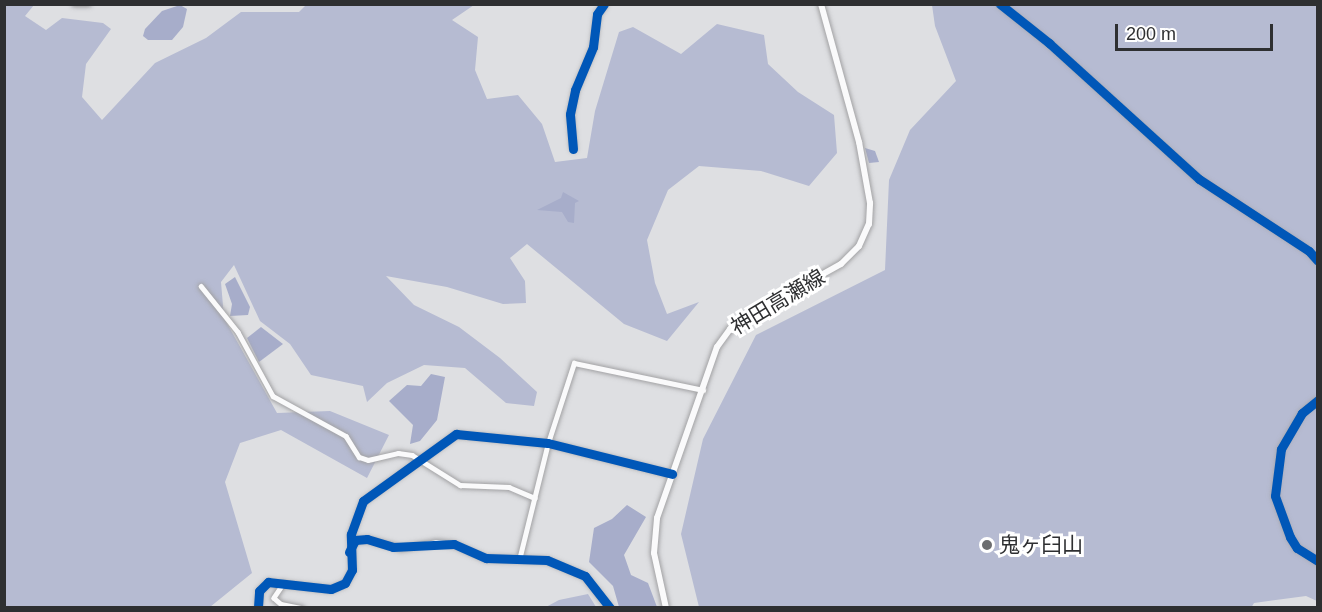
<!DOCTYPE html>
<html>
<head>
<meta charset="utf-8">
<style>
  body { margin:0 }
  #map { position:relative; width:1322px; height:612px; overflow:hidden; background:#dedfe2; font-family:Helvetica,"Noto Sans JP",sans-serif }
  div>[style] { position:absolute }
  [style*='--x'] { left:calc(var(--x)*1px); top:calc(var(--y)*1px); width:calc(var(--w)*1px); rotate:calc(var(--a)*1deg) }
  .forest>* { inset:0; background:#b6bbd2 }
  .water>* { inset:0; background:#a7adca }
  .roads { filter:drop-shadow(0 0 2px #a2a2a4) drop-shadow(0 0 2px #a2a2a4) }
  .street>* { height:4.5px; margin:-2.25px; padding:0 2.25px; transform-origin:2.25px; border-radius:2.25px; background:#fafafb }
  .secondary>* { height:6px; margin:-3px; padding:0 3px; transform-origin:3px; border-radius:3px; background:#fafafb }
  .cycleway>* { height:9px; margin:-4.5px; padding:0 4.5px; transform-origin:4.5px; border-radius:4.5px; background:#0057b8 }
  .dots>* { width:16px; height:16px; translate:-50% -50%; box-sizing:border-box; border:3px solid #fff; border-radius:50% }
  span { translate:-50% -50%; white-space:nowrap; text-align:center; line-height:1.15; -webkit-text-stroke:6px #fff; paint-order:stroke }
  .street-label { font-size:21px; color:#2e2f31 }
  .poi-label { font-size:21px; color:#2e2f31 }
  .left { translate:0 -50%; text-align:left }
  .frame { position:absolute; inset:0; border:6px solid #2e2f31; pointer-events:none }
  .scale { position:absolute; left:1115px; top:24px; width:158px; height:27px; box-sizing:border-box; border:3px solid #2e2f31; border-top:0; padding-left:8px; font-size:18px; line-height:21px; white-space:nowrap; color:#2e2f31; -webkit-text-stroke:4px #fff; paint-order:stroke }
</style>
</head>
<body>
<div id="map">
  <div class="forest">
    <i style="clip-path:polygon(307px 4px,474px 5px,452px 20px,478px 37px,475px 70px,487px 99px,518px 95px,542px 124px,555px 162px,587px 158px,595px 111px,619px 32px,633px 27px,681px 54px,717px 24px,764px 35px,768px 64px,798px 92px,834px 115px,837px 153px,809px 186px,761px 171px,699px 166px,668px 190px,647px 240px,655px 283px,667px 314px,699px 302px,667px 341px,624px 324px,527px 244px,510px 258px,525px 281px,526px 303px,503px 304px,447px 287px,386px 276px,414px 305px,459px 327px,500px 358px,537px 392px,534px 406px,506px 403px,465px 368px,424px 365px,387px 383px,367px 402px,363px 386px,311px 375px,290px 344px,260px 321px,234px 265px,221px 282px,224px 318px,277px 413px,330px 411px,389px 435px,367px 478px,281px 430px,240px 443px,225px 482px,252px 573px,210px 607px,5px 607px,4px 5px,34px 5px,25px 16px,46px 30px,62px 18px,103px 23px,111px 29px,86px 64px,82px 97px,102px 120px,155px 63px,206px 38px,241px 12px,299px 12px)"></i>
    <i style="clip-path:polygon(932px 5px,1317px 5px,1317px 601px,1306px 596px,1254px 603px,1251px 608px,699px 607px,681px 534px,703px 439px,756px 335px,885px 270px,889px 180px,910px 130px,956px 81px,935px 26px)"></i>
    <i style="clip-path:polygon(588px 594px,596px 607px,546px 607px,559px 600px)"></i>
  </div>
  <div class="water">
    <i style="clip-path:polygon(180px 5px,187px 9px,183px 27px,172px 40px,148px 40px,143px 36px,145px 29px,162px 11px)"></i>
    <i style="clip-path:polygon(865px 148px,875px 151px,879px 162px,869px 163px)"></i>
    <i style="clip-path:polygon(563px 192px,579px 201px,575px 203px,574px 223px,568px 222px,562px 212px,537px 210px,561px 198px)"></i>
    <i style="clip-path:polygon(235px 277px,250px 307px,248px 315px,230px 316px,232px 304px,225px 284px)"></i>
    <i style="clip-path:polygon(261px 327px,283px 344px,259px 362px,247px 338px)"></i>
    <i style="clip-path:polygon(431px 374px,445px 377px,437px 420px,420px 441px,410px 444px,413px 425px,389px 401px,407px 385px,421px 386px)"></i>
    <i style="clip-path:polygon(627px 505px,646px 517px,624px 555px,631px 575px,648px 583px,657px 607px,619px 607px,613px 586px,589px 562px,594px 528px,612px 519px)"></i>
  </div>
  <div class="roads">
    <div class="street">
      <i style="--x:74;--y:4;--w:15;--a:0"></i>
      <i style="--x:1000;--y:4;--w:63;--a:38.5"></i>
      <i style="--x:1049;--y:43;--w:202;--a:42.2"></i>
      <i style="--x:1199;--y:179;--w:131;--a:33.2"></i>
      <i style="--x:1309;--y:251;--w:13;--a:48"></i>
      <i style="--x:573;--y:149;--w:35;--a:-95"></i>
      <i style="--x:570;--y:114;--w:25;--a:-78"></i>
      <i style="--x:575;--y:90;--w:47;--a:-67.3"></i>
      <i style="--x:593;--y:47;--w:33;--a:-83"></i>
      <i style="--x:597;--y:14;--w:12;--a:-55"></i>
      <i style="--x:201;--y:286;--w:59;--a:51.2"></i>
      <i style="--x:238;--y:332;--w:73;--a:61.3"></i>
      <i style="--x:273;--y:396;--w:83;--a:28.7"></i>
      <i style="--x:346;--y:436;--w:25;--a:58"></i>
      <i style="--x:359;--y:457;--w:9;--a:18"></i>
      <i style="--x:368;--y:460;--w:31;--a:-13"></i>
      <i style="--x:398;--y:453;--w:14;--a:8"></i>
      <i style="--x:412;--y:455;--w:57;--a:32"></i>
      <i style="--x:460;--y:485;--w:49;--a:2.3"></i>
      <i style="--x:509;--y:487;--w:28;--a:23"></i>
      <i style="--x:1318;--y:400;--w:21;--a:141"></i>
      <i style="--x:1302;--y:413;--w:42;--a:120.3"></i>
      <i style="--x:1281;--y:449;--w:47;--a:97.3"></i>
      <i style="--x:1275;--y:496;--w:44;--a:69.9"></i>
      <i style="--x:1290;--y:537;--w:13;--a:58"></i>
      <i style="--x:1297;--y:548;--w:25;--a:32"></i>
      <i style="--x:351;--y:547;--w:8;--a:-60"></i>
      <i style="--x:355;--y:540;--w:12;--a:-5"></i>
      <i style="--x:367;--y:539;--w:34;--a:15"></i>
      <i style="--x:400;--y:548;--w:36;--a:-9"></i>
      <i style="--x:436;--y:542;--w:18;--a:6"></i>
      <i style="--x:454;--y:544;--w:35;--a:24"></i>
      <i style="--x:486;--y:558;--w:61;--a:1.9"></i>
      <i style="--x:547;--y:560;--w:41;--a:22.8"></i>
      <i style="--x:585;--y:576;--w:41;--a:52"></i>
      <i style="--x:520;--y:556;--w:116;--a:-76.1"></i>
      <i style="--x:548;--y:443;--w:84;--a:-72"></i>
      <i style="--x:574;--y:363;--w:132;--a:11.8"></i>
      <i style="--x:284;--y:583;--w:18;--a:124"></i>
      <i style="--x:274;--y:598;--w:9;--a:41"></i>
      <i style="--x:281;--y:604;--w:21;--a:11"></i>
      <i style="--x:258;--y:607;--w:16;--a:-86"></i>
      <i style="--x:259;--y:591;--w:13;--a:-45"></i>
      <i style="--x:268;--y:582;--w:63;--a:6.3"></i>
      <i style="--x:331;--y:589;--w:15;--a:-23"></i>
      <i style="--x:345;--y:583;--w:15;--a:-62"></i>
      <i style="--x:352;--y:570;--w:36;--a:-92"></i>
      <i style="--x:351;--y:534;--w:35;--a:-70"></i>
      <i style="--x:363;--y:501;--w:115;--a:-35.8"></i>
      <i style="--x:456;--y:434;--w:92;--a:5.6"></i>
      <i style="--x:548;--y:443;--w:128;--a:14"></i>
    </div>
    <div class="secondary">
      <i style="--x:666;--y:608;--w:56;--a:-102.3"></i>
      <i style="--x:654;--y:553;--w:35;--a:-85"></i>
      <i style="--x:657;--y:518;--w:181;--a:-70.7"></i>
      <i style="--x:717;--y:347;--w:22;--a:-54"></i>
      <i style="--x:730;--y:329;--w:20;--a:-37"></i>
      <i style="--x:746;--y:317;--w:109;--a:-29.2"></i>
      <i style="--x:841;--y:264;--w:25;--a:-45"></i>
      <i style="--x:859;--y:246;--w:24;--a:-66"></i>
      <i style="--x:869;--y:224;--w:21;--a:-87"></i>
      <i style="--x:870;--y:203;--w:62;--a:-100.2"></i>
      <i style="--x:859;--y:142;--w:143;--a:-105.4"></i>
    </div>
  </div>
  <div class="cycleway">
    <i style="--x:1000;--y:4;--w:63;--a:38.5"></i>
    <i style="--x:1049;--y:43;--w:202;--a:42.2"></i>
    <i style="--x:1199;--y:179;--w:131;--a:33.2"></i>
    <i style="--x:1309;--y:251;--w:13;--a:48"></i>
    <i style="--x:573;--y:149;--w:35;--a:-95"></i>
    <i style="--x:570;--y:114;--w:25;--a:-78"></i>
    <i style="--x:575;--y:90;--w:47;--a:-67.3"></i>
    <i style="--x:593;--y:47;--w:33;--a:-83"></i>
    <i style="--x:597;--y:14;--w:12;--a:-55"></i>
    <i style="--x:1318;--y:400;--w:21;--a:141"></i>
    <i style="--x:1302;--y:413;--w:42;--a:120.3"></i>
    <i style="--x:1281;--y:449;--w:47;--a:97.3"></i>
    <i style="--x:1275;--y:496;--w:44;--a:69.9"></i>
    <i style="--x:1290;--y:537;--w:13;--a:58"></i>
    <i style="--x:1297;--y:548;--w:25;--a:32"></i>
    <i style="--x:349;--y:552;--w:13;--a:-63"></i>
    <i style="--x:355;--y:540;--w:12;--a:-5"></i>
    <i style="--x:367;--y:539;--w:27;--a:17"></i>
    <i style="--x:393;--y:547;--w:61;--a:-2.8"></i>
    <i style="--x:454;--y:544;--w:35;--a:24"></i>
    <i style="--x:486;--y:558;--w:61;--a:1.9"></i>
    <i style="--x:547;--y:560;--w:41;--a:22.8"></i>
    <i style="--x:585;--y:576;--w:41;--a:52"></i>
    <i style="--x:258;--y:607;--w:16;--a:-86"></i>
    <i style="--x:259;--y:591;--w:13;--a:-45"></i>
    <i style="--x:268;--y:582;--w:63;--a:6.3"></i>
    <i style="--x:331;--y:589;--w:15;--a:-23"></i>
    <i style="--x:345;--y:583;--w:15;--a:-62"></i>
    <i style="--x:352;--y:570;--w:36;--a:-92"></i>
    <i style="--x:351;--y:534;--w:35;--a:-70"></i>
    <i style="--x:363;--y:501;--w:115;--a:-35.8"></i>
    <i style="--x:456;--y:434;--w:92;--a:5.6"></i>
    <i style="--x:548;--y:443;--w:128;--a:14"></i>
  </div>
  <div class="dots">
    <i style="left:987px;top:545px;background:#6c6d6f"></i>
  </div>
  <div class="street-label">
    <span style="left:778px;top:302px;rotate:-31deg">神田高瀬線</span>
  </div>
  <div class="poi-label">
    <span class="left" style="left:999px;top:545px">鬼ヶ臼山</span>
  </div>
  <div class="frame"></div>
  <div class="scale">200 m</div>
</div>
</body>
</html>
